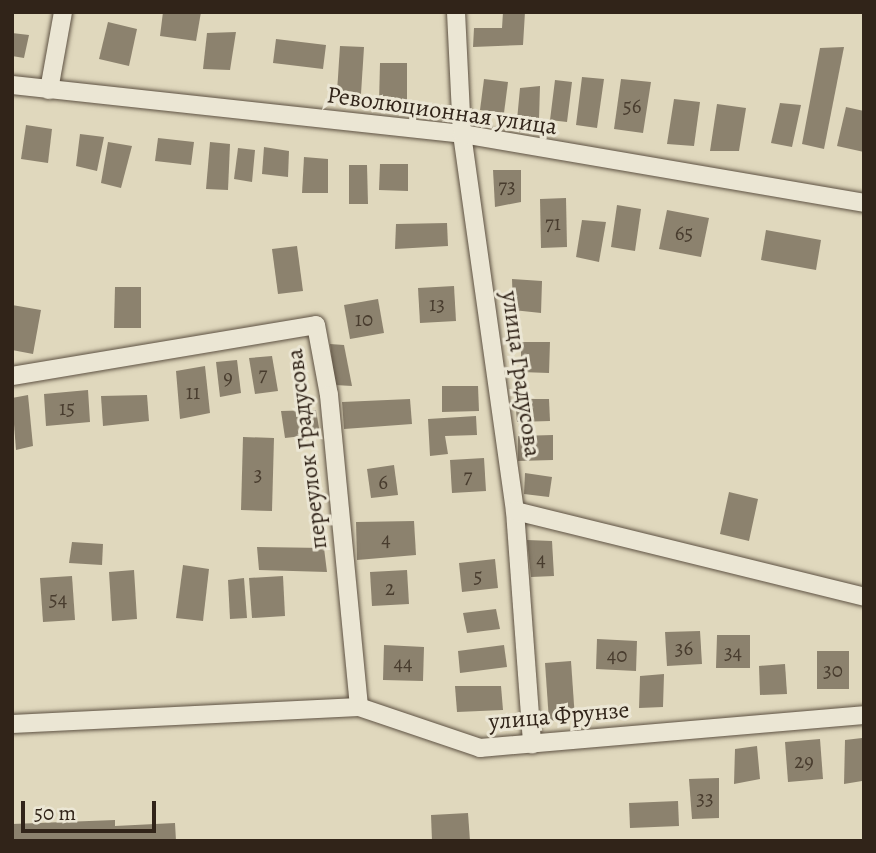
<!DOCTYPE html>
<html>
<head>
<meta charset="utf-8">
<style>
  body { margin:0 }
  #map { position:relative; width:876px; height:853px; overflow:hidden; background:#e0d8bd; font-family:Alegreya,serif }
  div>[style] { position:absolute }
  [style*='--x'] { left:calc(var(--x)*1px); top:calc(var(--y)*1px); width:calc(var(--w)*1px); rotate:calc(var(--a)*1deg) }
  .building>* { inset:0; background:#8c826e }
  .roads { filter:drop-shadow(0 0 2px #5d5142) drop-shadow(0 0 2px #5d5142) }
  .minor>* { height:18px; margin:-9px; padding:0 9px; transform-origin:9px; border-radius:9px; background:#ebe6d4 }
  span { translate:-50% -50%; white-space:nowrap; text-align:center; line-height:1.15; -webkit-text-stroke:6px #ebe6d4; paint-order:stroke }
  .number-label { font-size:21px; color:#483c2e }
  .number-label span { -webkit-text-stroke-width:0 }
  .street-label { font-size:24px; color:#312419 }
  .frame { position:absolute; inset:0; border:14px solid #312419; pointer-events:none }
  .scale { position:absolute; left:21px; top:801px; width:135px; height:32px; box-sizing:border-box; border:4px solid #312419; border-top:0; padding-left:9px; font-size:21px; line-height:24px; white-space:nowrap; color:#312419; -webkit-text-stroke:5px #ebe6d4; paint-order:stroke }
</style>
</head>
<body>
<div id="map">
  <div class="building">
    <i style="clip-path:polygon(163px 12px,201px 12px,196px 41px,160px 36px)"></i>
    <i style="clip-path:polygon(503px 12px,525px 12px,523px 45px,473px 47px,474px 28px,502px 28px)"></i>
    <i style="clip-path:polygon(108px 22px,137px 29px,129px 66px,99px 59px)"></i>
    <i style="clip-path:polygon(236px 32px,230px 70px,203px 69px,207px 33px)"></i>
    <i style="clip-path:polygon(12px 33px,29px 35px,24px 58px,12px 56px)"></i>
    <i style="clip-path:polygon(276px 39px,326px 45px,323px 69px,273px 63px)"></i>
    <i style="clip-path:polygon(340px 46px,364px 47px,361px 94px,337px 92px)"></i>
    <i style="clip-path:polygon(844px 47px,824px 149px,802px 144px,820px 48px)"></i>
    <i style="clip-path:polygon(380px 63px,407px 63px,407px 103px,379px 103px)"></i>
    <i style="clip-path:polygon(582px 77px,604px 79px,597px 128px,576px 125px)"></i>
    <i style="clip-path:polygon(484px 79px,508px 82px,504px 113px,480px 110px)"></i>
    <i style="clip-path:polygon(621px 79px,651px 82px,643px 133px,614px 129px)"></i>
    <i style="clip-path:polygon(555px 80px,572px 82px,567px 122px,550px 120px)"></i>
    <i style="clip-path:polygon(540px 86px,539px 120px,517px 120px,520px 88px)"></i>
    <i style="clip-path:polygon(674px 99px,700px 102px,694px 146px,667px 144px)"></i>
    <i style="clip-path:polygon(780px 103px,801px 105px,792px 147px,771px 143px)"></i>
    <i style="clip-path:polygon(717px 104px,746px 108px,739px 151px,710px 151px)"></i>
    <i style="clip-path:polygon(846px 107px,864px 111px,864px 152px,837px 146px)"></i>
    <i style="clip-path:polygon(26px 125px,52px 129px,48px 163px,21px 159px)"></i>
    <i style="clip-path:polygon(80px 134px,104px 137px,97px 171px,76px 166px)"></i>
    <i style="clip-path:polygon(158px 138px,194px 142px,191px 165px,155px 161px)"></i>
    <i style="clip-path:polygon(108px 142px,132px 146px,121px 188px,101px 183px)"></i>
    <i style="clip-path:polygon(210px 142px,230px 144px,228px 190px,206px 189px)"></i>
    <i style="clip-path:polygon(264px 147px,289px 151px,288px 177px,262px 174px)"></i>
    <i style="clip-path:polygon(238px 148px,255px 150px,252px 182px,234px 179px)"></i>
    <i style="clip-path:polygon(304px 157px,328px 159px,328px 193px,302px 193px)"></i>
    <i style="clip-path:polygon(380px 164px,408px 164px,408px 191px,379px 190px)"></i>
    <i style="clip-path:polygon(349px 165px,367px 165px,368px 204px,349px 204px)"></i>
    <i style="clip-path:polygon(493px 170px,521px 170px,521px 202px,495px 207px)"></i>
    <i style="clip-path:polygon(566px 198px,567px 247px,541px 248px,540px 199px)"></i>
    <i style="clip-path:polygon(617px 205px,641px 209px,635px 251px,611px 247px)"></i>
    <i style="clip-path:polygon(667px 210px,709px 218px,701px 257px,659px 249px)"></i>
    <i style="clip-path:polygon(582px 220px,606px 222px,599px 262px,576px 257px)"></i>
    <i style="clip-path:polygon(447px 223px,448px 246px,395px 249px,396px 224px)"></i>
    <i style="clip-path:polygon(766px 230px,821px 240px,816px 270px,761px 260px)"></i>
    <i style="clip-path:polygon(297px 246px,303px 291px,278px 294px,272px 249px)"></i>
    <i style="clip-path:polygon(512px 279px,542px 281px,541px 313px,513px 310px)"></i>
    <i style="clip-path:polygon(454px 286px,456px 321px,420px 323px,418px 288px)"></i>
    <i style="clip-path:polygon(115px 287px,141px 287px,141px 328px,114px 328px)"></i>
    <i style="clip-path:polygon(378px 299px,384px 333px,350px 339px,344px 305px)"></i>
    <i style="clip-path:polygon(12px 305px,41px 310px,33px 354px,12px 350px)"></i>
    <i style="clip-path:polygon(521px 342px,550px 342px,549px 373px,521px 372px)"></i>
    <i style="clip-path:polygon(330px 344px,344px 345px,352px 386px,335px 385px)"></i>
    <i style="clip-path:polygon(272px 356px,278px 391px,255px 394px,249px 358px)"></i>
    <i style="clip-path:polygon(237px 360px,241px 393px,220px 397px,216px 362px)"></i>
    <i style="clip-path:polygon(205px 366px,210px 413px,180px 419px,176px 371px)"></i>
    <i style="clip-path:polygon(442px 386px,478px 386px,479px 411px,442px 412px)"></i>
    <i style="clip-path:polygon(88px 390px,90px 422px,46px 426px,44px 394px)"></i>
    <i style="clip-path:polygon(28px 395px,33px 446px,16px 450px,12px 398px)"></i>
    <i style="clip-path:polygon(147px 395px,149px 421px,103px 426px,101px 396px)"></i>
    <i style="clip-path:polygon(410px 399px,412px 424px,344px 429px,342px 402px)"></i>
    <i style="clip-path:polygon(515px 399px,549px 399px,550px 421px,517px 422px)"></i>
    <i style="clip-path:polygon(316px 410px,320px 434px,285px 438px,281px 411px)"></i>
    <i style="clip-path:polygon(476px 416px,477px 435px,445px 436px,448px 454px,430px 456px,428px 419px)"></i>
    <i style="clip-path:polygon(553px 435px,553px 460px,518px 461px,518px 436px)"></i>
    <i style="clip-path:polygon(243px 437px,274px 438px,272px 511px,241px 510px)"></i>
    <i style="clip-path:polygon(484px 458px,486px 491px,452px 493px,450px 460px)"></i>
    <i style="clip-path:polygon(394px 465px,398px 495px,371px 498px,367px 469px)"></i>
    <i style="clip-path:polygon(525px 473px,552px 477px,549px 497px,524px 494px)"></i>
    <i style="clip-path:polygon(729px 492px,758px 499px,749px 541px,720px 534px)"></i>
    <i style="clip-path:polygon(414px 521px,416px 555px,357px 560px,356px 522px)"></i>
    <i style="clip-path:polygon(527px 540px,552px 541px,554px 576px,531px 577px)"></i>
    <i style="clip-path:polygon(72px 542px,103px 544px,102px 565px,69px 563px)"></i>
    <i style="clip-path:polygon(257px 547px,324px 548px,327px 572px,259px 570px)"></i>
    <i style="clip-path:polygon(495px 559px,498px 588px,462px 592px,459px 563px)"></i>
    <i style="clip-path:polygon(183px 565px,209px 569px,203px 621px,176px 618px)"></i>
    <i style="clip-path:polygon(134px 570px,137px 619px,112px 621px,109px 572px)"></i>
    <i style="clip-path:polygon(407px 570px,409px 604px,372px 606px,370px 572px)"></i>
    <i style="clip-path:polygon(72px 576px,75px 620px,43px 622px,40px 578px)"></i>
    <i style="clip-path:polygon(283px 576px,285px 616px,252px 618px,249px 578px)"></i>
    <i style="clip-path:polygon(244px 578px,247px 618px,230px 619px,228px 580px)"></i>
    <i style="clip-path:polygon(496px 609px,500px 629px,467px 633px,463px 613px)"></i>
    <i style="clip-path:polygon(700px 631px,702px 664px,667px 666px,665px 632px)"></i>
    <i style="clip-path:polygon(717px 635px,750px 635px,750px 668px,716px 668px)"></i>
    <i style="clip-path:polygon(597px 639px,637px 641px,636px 671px,596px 669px)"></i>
    <i style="clip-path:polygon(384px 645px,424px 647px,423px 681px,383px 680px)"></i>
    <i style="clip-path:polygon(504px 645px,507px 667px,460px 673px,458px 651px)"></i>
    <i style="clip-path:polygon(817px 651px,849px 651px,849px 689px,817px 689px)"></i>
    <i style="clip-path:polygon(571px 661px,575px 719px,549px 721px,545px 663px)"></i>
    <i style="clip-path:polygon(785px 664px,787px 694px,760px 695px,759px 666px)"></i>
    <i style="clip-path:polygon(664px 674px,663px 707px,639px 708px,640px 676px)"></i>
    <i style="clip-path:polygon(455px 686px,501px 686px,503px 710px,457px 712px)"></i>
    <i style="clip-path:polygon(862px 738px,862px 781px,844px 784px,845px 740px)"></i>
    <i style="clip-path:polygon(820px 739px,823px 779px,788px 782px,785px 742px)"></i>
    <i style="clip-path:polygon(757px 746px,760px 779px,734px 784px,735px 749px)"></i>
    <i style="clip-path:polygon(719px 778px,719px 818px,692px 819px,689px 779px)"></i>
    <i style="clip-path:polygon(678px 801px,679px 826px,630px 828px,629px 803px)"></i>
    <i style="clip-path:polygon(468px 813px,470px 841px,432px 841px,431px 815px)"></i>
    <i style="clip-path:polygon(115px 820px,115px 826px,175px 823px,176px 841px,12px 841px,12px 824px)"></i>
  </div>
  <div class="roads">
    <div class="minor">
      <i style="--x:456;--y:12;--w:122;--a:87.2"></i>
      <i style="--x:462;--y:134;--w:381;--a:82"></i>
      <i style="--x:515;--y:511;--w:234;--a:85.8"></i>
      <i style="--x:12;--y:85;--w:453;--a:6.2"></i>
      <i style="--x:462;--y:134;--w:408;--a:9.7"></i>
      <i style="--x:49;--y:90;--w:79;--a:-79.8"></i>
      <i style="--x:12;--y:376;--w:308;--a:-9.5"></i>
      <i style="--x:316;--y:325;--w:71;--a:79.5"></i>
      <i style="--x:329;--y:395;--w:313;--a:84.5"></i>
      <i style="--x:515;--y:511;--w:359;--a:13.8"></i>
      <i style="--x:12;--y:724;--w:347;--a:-2.8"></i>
      <i style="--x:359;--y:707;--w:128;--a:18.7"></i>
      <i style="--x:480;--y:748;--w:385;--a:-4.9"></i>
    </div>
  </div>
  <div class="number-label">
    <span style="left:632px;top:106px">56</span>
    <span style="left:507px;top:186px">73</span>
    <span style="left:553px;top:223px">71</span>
    <span style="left:684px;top:233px">65</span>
    <span style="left:437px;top:304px">13</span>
    <span style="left:364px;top:319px">10</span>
    <span style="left:263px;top:374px">7</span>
    <span style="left:228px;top:377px">9</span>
    <span style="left:193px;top:392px">11</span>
    <span style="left:67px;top:408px">15</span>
    <span style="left:258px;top:474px">3</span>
    <span style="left:468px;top:476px">7</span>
    <span style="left:383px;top:482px">6</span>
    <span style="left:386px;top:539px">4</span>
    <span style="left:541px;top:559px">4</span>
    <span style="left:478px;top:576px">5</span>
    <span style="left:390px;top:588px">2</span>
    <span style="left:58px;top:599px">54</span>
    <span style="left:684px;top:648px">36</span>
    <span style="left:733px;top:652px">34</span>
    <span style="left:617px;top:655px">40</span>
    <span style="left:403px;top:663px">44</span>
    <span style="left:833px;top:670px">30</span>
    <span style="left:804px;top:761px">29</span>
    <span style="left:705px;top:798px">33</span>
  </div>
  <div class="street-label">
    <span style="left:442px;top:111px;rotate:8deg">Революционная улица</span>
    <span style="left:521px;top:374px;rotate:82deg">улица Градусова</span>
    <span style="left:307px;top:449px;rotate:-97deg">переулок Градусова</span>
    <span style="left:559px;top:716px;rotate:-5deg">улица Фрунзе</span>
  </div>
  <div class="frame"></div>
  <div class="scale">50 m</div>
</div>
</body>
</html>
